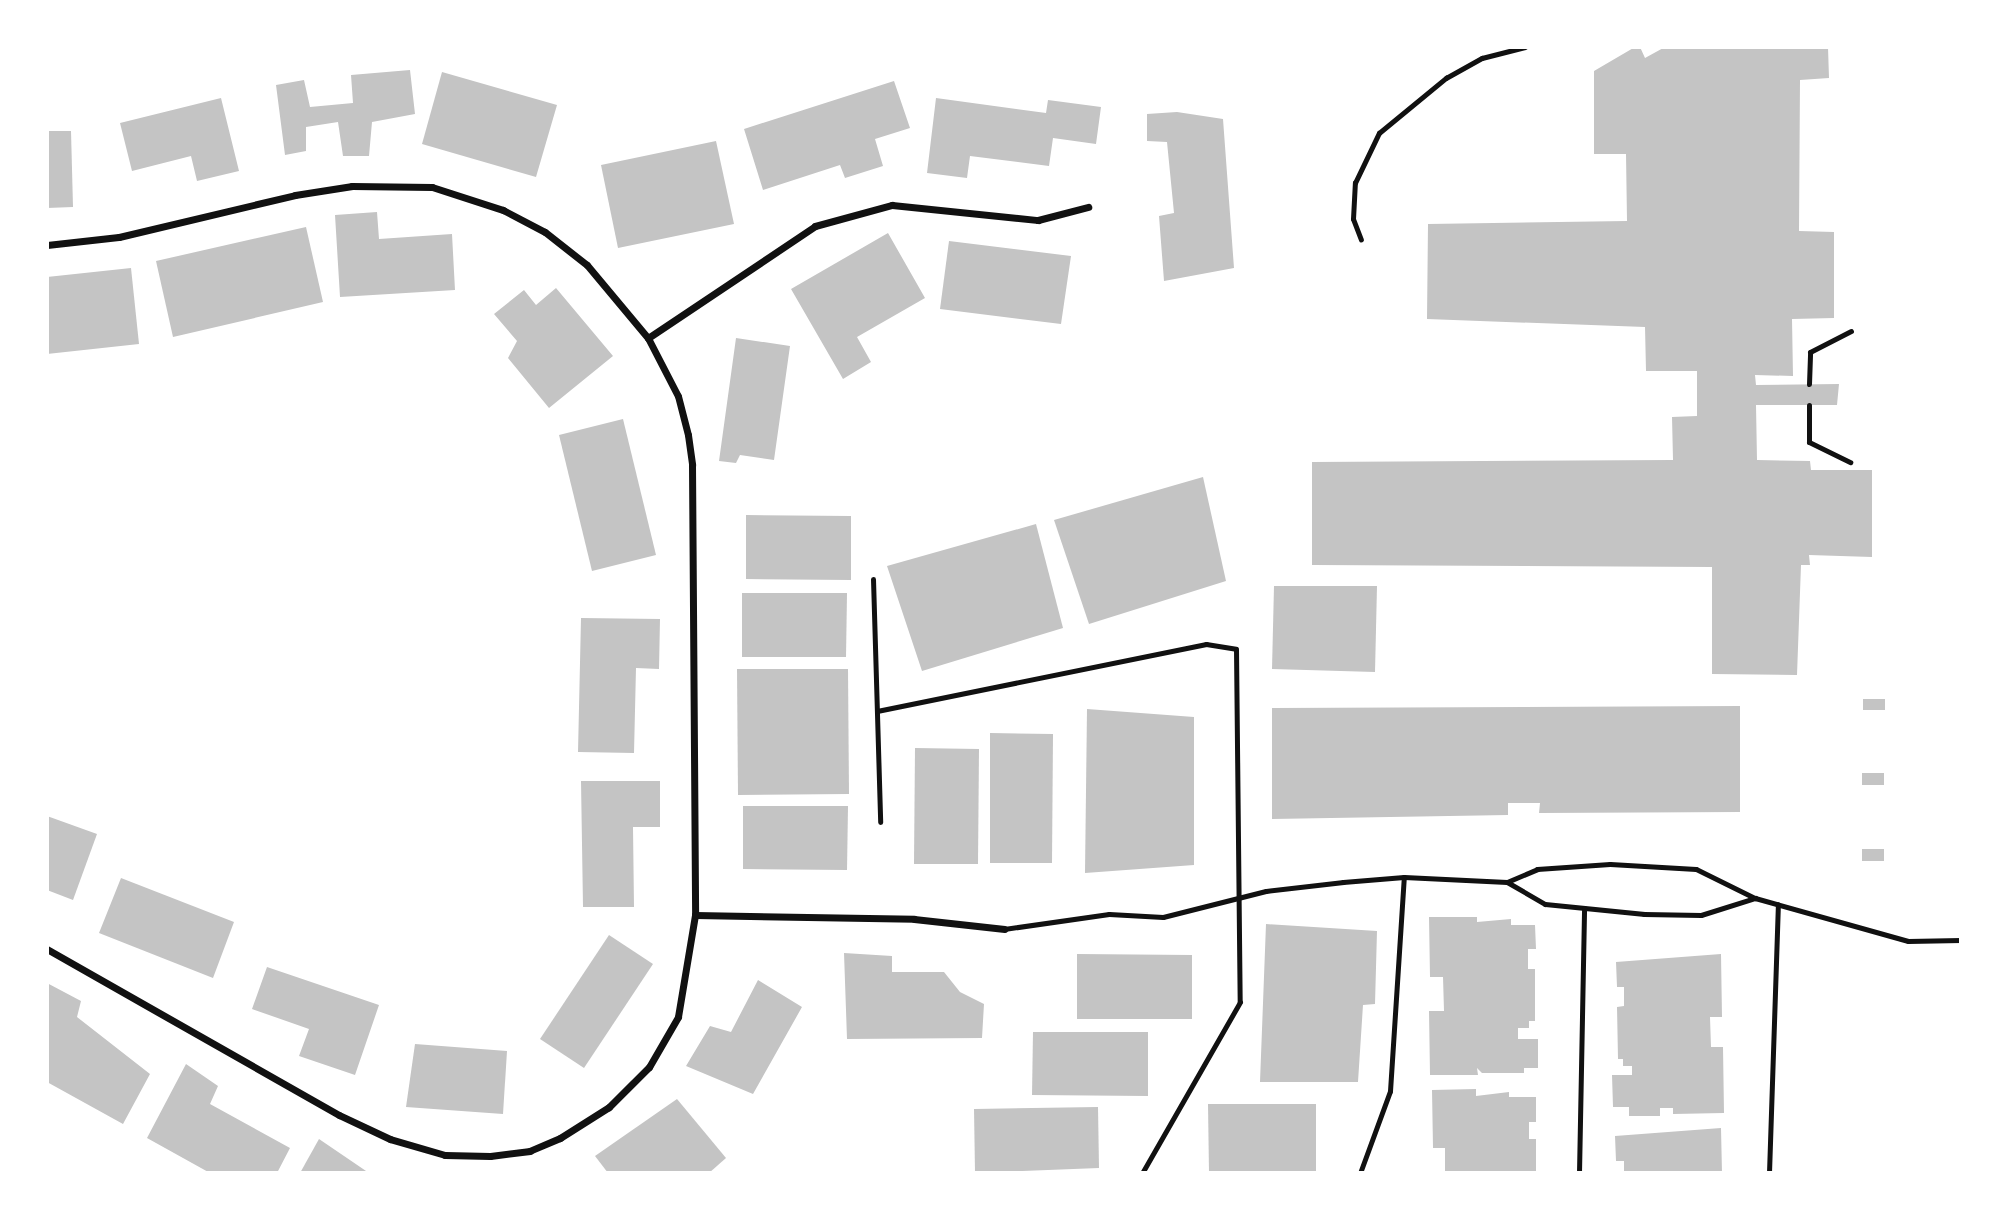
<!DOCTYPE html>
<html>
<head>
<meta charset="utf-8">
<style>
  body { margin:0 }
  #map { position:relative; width:2008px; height:1220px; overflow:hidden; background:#fff; font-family:Helvetica,sans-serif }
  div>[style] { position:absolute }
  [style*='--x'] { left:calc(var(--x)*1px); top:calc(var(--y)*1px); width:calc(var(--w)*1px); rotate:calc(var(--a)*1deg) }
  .building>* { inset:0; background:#c4c4c4 }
  .path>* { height:4.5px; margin:-2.25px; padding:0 2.25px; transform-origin:2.25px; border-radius:2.25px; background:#111 }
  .service>* { height:5px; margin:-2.5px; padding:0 2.5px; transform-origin:2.5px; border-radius:2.5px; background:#111 }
  .minor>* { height:7px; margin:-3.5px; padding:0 3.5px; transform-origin:3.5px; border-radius:3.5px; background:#111 }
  span { translate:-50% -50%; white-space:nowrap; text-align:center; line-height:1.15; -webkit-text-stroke:7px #fff; paint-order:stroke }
  .frame { position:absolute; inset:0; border:49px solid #fff; pointer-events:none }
</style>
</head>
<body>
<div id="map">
  <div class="building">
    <i style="clip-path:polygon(1635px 47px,1640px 47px,1645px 58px,1665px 47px,1828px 47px,1829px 78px,1800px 80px,1799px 231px,1834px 232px,1834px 318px,1792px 319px,1793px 376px,1755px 375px,1756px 385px,1839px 384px,1837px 405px,1756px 405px,1757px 460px,1810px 461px,1811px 470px,1872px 470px,1872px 557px,1809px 555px,1810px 565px,1801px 565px,1797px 675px,1712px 674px,1712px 567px,1312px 565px,1312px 462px,1673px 460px,1672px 417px,1697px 416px,1697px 371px,1646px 371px,1645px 327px,1427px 319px,1428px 224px,1627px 221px,1626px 154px,1594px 154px,1594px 71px)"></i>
    <i style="clip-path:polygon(410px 70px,415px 114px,372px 122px,369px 156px,343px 156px,338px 122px,306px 127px,306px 151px,285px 155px,276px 85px,304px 80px,310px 107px,353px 103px,351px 75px)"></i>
    <i style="clip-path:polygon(442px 72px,557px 105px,536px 177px,422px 144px)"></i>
    <i style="clip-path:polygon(894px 81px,910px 128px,875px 139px,883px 166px,845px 178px,840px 165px,763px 190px,744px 129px)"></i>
    <i style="clip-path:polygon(221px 98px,239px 171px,197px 181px,191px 156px,132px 171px,120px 123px)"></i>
    <i style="clip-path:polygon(936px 98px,1046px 113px,1048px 100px,1101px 107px,1096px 144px,1053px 138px,1049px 166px,970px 156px,967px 178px,927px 173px)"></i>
    <i style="clip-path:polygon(1177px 112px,1223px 119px,1234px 268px,1164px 281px,1159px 216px,1174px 213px,1167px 142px,1147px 141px,1147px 114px)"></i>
    <i style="clip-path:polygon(47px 131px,71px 131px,73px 207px,47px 208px)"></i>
    <i style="clip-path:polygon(716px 141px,734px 224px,618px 248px,601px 165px)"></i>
    <i style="clip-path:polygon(377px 212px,379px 239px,452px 234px,455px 290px,340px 297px,335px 215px)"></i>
    <i style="clip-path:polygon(306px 227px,323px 302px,173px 337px,156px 261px)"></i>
    <i style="clip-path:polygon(888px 233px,925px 298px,857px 337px,871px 362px,843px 379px,791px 289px)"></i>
    <i style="clip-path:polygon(949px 241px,1071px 256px,1061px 324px,940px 309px)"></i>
    <i style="clip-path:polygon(131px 268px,139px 344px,47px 354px,47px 277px)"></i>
    <i style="clip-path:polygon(556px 288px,613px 356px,549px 408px,508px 358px,517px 341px,494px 314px,524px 290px,536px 305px)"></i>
    <i style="clip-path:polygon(736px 338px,790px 346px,774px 460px,740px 455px,736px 463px,719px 461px)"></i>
    <i style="clip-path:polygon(623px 419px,656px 555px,592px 571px,559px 435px)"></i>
    <i style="clip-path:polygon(1203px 477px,1226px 581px,1089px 624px,1054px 520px)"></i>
    <i style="clip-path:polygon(746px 515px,851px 516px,851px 580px,746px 579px)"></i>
    <i style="clip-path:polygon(1036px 524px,1063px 628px,922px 671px,887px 566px)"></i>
    <i style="clip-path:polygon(1274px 586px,1377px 586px,1375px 672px,1272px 669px)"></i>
    <i style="clip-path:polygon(742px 593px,847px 593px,846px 657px,742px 657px)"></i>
    <i style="clip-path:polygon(581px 618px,660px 619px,659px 669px,636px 668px,634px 753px,578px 752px)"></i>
    <i style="clip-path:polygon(737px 669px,848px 669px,849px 794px,738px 795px)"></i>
    <i style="clip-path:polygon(1863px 699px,1885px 699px,1885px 710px,1863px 710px)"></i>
    <i style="clip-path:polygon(1740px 706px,1740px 812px,1539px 813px,1540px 803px,1508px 803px,1508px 815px,1272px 819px,1272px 708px)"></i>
    <i style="clip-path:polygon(1087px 709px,1194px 717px,1194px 865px,1085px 873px)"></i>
    <i style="clip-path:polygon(990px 733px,1053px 734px,1052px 863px,990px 863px)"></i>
    <i style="clip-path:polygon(915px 748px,979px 749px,978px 864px,914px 864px)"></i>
    <i style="clip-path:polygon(1862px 773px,1884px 773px,1884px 785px,1862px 785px)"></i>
    <i style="clip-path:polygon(581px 781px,660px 781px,660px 827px,633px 827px,634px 907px,583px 907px)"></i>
    <i style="clip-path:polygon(743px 806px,848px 806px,847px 870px,743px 869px)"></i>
    <i style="clip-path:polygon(47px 816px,97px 834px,73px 900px,47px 890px)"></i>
    <i style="clip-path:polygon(1862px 849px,1884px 849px,1884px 861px,1862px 861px)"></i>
    <i style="clip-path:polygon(121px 878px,234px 922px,213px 978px,99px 933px)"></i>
    <i style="clip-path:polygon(1429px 917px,1477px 917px,1477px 922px,1511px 919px,1511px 925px,1535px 925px,1536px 949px,1528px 949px,1528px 969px,1535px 969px,1535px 1021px,1529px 1021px,1529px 1028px,1518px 1028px,1518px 1039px,1538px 1039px,1538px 1068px,1524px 1068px,1524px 1073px,1482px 1073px,1477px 1068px,1478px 1075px,1430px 1075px,1429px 1011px,1444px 1011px,1443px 977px,1430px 977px)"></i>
    <i style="clip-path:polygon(1266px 924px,1377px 931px,1375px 1004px,1363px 1005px,1358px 1082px,1260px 1082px)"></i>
    <i style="clip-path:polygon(609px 935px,653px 964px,584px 1068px,540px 1039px)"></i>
    <i style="clip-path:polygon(844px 953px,892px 956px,892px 972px,944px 972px,960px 992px,984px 1004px,982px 1038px,847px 1039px)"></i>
    <i style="clip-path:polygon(1077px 954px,1192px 955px,1192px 1019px,1077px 1019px)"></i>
    <i style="clip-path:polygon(1721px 954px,1722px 1017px,1710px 1017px,1711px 1047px,1723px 1047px,1724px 1113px,1673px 1114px,1673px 1108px,1660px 1108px,1660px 1116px,1629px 1116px,1629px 1107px,1613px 1107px,1612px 1075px,1632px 1075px,1632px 1066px,1623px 1066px,1623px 1059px,1618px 1059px,1617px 1007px,1624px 1006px,1624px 987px,1617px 987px,1616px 962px)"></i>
    <i style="clip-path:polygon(267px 967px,379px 1005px,355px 1075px,299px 1056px,309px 1029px,252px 1009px)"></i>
    <i style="clip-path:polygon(758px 980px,802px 1007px,753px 1094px,686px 1066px,710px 1026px,731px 1032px)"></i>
    <i style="clip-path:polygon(47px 983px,81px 1001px,77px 1017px,150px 1074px,123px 1124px,47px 1082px)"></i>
    <i style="clip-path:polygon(1033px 1032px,1148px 1032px,1148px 1096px,1032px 1095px)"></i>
    <i style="clip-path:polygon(415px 1044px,507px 1051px,503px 1114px,406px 1107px)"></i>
    <i style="clip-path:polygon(186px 1064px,218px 1086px,210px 1104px,290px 1148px,277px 1173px,210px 1173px,147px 1138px)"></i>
    <i style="clip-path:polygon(1476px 1089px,1476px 1096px,1509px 1092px,1509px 1097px,1536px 1097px,1536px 1122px,1529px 1122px,1529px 1139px,1536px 1139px,1536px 1173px,1445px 1173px,1445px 1148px,1433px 1148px,1432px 1090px)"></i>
    <i style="clip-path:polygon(677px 1099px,726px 1158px,709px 1173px,608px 1173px,595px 1156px)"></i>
    <i style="clip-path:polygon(1208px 1104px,1316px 1104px,1316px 1173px,1209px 1173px)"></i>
    <i style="clip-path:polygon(1098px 1107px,1099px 1168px,975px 1173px,974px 1109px)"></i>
    <i style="clip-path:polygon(1721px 1128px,1722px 1173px,1624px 1173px,1624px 1161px,1616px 1161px,1615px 1136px)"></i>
    <i style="clip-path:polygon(319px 1139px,369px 1173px,300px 1173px)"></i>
  </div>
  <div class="path">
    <i style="--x:1361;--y:240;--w:22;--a:-111"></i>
    <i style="--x:1353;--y:219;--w:36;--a:-87"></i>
    <i style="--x:1355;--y:183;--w:55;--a:-64.4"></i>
    <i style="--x:1379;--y:133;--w:87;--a:-39.4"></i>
    <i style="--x:1446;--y:78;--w:41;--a:-29.1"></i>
    <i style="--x:1482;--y:58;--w:44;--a:-14.3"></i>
  </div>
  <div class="service">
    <i style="--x:1809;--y:384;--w:32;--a:-88"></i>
    <i style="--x:1810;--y:352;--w:46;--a:-27.1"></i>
    <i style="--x:1809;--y:405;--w:37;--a:90"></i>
    <i style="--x:1809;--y:442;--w:46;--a:26"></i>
    <i style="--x:873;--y:579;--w:243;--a:88.3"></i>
    <i style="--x:877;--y:711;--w:336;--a:-11.5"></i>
    <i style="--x:1206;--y:644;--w:30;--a:9"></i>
    <i style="--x:1236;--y:649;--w:353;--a:89.4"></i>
    <i style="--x:1240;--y:1002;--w:197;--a:119.8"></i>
    <i style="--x:1507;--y:882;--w:44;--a:30.1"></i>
    <i style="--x:1545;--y:904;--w:100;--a:5.8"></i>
    <i style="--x:1644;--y:914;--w:57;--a:1"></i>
    <i style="--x:1701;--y:915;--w:57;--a:-17.5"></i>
    <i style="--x:1004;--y:929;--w:106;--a:-8.1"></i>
    <i style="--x:1109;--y:914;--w:54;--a:3.2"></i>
    <i style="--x:1163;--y:917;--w:106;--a:-14.2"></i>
    <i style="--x:1266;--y:891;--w:78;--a:-6.7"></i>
    <i style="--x:1343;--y:882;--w:61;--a:-4.7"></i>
    <i style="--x:1404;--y:877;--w:103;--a:2.8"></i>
    <i style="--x:1507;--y:882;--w:33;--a:-23"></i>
    <i style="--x:1537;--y:869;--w:73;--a:-3.9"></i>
    <i style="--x:1610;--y:864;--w:86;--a:3.3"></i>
    <i style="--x:1696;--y:869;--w:66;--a:26.2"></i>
    <i style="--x:1755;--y:898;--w:159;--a:15.7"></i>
    <i style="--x:1908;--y:941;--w:53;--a:-1.1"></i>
    <i style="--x:1360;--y:1173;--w:87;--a:-69.9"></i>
    <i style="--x:1390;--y:1091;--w:214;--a:-86.3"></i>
    <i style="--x:1579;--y:1173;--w:265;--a:-88.9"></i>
    <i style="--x:1769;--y:1173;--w:269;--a:-88.1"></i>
  </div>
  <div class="minor">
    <i style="--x:47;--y:245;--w:72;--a:-6.3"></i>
    <i style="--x:119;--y:237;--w:181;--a:-13.4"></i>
    <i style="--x:295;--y:195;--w:58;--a:-9"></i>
    <i style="--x:352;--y:186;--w:80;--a:0.7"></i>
    <i style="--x:432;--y:187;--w:75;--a:17.9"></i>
    <i style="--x:503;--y:210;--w:47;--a:27.6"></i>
    <i style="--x:545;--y:232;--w:53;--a:38.2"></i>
    <i style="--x:587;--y:265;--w:95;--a:50.1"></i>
    <i style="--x:648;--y:338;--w:65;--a:62.7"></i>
    <i style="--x:678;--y:396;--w:40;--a:75.6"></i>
    <i style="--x:688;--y:435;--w:30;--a:82"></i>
    <i style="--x:692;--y:465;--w:450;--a:89.6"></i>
    <i style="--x:695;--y:915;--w:103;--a:99.5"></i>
    <i style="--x:678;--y:1017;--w:58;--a:120.1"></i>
    <i style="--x:649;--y:1067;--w:57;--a:135"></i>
    <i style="--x:609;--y:1107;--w:58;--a:147.7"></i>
    <i style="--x:560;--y:1138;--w:33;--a:157"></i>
    <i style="--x:530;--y:1151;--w:40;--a:172.9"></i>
    <i style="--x:490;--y:1156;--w:45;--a:-178.7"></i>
    <i style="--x:445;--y:1155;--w:57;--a:-163.8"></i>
    <i style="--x:390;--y:1139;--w:56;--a:-154.8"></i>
    <i style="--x:339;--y:1115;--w:336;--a:-150.4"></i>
    <i style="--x:648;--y:338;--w:201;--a:-33.8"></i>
    <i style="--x:815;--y:226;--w:80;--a:-15.3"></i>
    <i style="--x:892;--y:205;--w:147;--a:5.9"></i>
    <i style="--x:1038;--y:220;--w:52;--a:-14.6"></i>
    <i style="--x:695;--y:915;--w:219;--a:1"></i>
    <i style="--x:914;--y:919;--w:91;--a:6.3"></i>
  </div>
  <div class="frame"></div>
</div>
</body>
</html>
